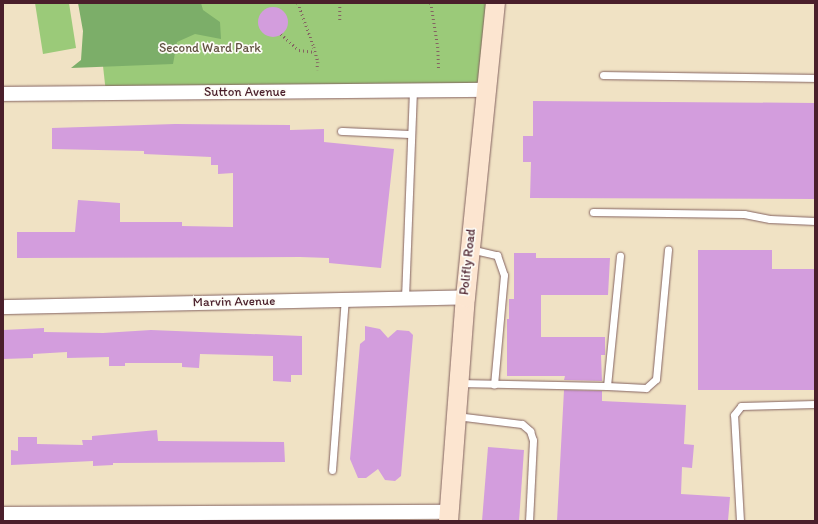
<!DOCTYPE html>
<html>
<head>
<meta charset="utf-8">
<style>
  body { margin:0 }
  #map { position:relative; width:818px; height:524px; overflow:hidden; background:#f0e2c4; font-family:Itim,sans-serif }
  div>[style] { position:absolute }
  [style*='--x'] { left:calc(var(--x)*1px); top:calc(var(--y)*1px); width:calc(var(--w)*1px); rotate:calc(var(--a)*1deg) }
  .green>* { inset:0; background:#9bca79 }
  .forest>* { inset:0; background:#7cae69 }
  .building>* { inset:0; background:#d39ddd }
  .round { border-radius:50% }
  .path>* { height:2.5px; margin-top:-1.25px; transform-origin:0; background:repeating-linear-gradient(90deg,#846361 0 1px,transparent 0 4px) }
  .roads { filter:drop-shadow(0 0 1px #846361) drop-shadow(0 0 1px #846361) }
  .lane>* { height:7px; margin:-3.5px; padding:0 3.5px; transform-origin:3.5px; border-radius:3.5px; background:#fff }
  .street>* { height:14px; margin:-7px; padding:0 7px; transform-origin:7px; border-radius:7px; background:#fff }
  .secondary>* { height:19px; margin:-9.5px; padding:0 9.5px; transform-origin:9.5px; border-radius:9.5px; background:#fce5d0 }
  span { translate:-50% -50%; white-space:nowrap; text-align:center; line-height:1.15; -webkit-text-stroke:3.5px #fdfcf7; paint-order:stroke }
  .park-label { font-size:13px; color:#625242 }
  .street-label { font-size:13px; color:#4a1f2b }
  .frame { position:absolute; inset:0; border:4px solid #4a1f2b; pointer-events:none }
</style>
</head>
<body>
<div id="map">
  <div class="green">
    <i style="clip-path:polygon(35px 3px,69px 3px,76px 48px,43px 54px)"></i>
    <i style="clip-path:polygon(96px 3px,495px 3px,487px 90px,106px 93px)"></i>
  </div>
  <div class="forest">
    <i style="clip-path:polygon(78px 3px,201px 3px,203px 10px,220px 22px,221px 39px,195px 34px,177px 42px,173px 64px,71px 68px,81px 60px,83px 31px)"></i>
  </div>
  <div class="building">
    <i class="round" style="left:258px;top:7px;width:30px;height:30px"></i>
    <i style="clip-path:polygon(533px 101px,815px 103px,815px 199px,530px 198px,531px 162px,523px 162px,523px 136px,533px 136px)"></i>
    <i style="clip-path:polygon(175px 124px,290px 125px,290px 130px,324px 129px,324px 142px,394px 149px,381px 268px,329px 263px,329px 258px,300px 257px,17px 258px,17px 232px,75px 232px,78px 200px,120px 203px,120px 222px,182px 222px,182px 226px,233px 227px,233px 173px,218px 174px,218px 165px,211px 165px,211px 157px,144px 154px,144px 151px,52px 149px,52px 128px)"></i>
    <i style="clip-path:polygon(698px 250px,772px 250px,772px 269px,815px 269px,815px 390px,698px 390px)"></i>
    <i style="clip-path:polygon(514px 253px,536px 253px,536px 258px,610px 258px,608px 295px,541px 295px,541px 337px,605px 337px,605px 355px,601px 355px,602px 381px,564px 380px,565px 376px,507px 376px,507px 319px,509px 319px,509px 299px,514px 299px)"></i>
    <i style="clip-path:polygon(365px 326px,380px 329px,388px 338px,397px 330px,409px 331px,413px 335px,401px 476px,395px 481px,385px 480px,378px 469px,366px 478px,358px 478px,350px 459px,360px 344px,365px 340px)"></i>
    <i style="clip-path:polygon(44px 328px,44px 332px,103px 333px,151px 330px,302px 336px,302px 375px,291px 375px,291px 382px,273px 381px,273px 356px,200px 354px,199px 368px,182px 367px,182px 363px,125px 363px,125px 366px,109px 366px,109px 357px,67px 358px,67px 352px,33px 354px,33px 358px,3px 359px,3px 330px)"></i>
    <i style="clip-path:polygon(564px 390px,602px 391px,602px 401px,686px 405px,684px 444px,694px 445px,692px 468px,682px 467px,681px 494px,730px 497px,728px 521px,557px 521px)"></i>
    <i style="clip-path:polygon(157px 430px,158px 441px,284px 442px,285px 462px,113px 463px,113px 465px,93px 466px,93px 461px,11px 465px,11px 450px,18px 451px,18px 437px,37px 437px,37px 444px,83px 445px,82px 440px,92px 440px,92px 436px)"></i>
    <i style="clip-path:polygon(488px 447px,524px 450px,519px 521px,482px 521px)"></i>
  </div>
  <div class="path">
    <i style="--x:298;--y:3;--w:47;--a:70"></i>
    <i style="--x:314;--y:47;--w:16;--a:75"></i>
    <i style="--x:318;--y:62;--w:8;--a:97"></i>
    <i style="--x:319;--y:3;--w:67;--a:0"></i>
    <i style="--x:340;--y:3;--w:18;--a:90"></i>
    <i style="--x:431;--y:3;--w:45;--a:81"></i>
    <i style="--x:438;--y:47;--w:23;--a:88"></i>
    <i style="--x:281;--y:34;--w:24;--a:42"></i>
    <i style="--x:299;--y:50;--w:16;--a:7"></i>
  </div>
  <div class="roads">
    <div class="lane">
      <i style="--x:603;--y:75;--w:212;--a:0.8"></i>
      <i style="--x:341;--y:131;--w:70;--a:2.5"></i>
      <i style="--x:593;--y:212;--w:151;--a:0.8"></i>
      <i style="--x:744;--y:214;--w:26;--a:11"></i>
      <i style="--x:770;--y:219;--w:45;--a:2.5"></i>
      <i style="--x:470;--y:249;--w:28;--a:13"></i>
      <i style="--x:497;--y:255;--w:21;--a:71"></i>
      <i style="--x:504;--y:275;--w:110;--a:95.2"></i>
      <i style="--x:405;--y:298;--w:207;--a:-87.8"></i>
      <i style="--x:458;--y:383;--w:149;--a:1.2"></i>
      <i style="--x:607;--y:386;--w:131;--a:-84.3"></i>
      <i style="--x:607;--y:386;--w:39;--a:3"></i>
      <i style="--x:646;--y:388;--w:13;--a:-42"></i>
      <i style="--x:656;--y:379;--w:130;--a:-84.7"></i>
      <i style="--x:456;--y:416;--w:66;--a:6.9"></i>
      <i style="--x:522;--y:424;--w:11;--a:41"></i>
      <i style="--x:530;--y:431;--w:9;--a:72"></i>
      <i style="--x:533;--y:440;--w:81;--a:92.8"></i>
      <i style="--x:332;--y:470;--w:171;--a:-85.7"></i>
      <i style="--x:740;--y:521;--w:106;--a:-93.2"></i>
      <i style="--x:734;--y:415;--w:11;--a:-52"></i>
      <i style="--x:741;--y:406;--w:74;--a:-1.5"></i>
    </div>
    <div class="street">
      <i style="--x:3;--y:94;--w:484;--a:-0.5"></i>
      <i style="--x:3;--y:307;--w:462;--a:-1.2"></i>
      <i style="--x:3;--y:514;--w:445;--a:-0.3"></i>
    </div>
    <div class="secondary">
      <i style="--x:448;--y:521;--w:225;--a:-85.7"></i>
      <i style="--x:465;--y:297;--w:296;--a:-84.2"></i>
    </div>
  </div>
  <div class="park-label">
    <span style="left:210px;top:48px">Second Ward Park</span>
  </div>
  <div class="street-label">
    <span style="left:245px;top:92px">Sutton Avenue</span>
    <span style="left:468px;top:262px;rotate:-84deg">Polifly Road</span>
    <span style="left:234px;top:302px;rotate:-1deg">Marvin Avenue</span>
  </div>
  <div class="frame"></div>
</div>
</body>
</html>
